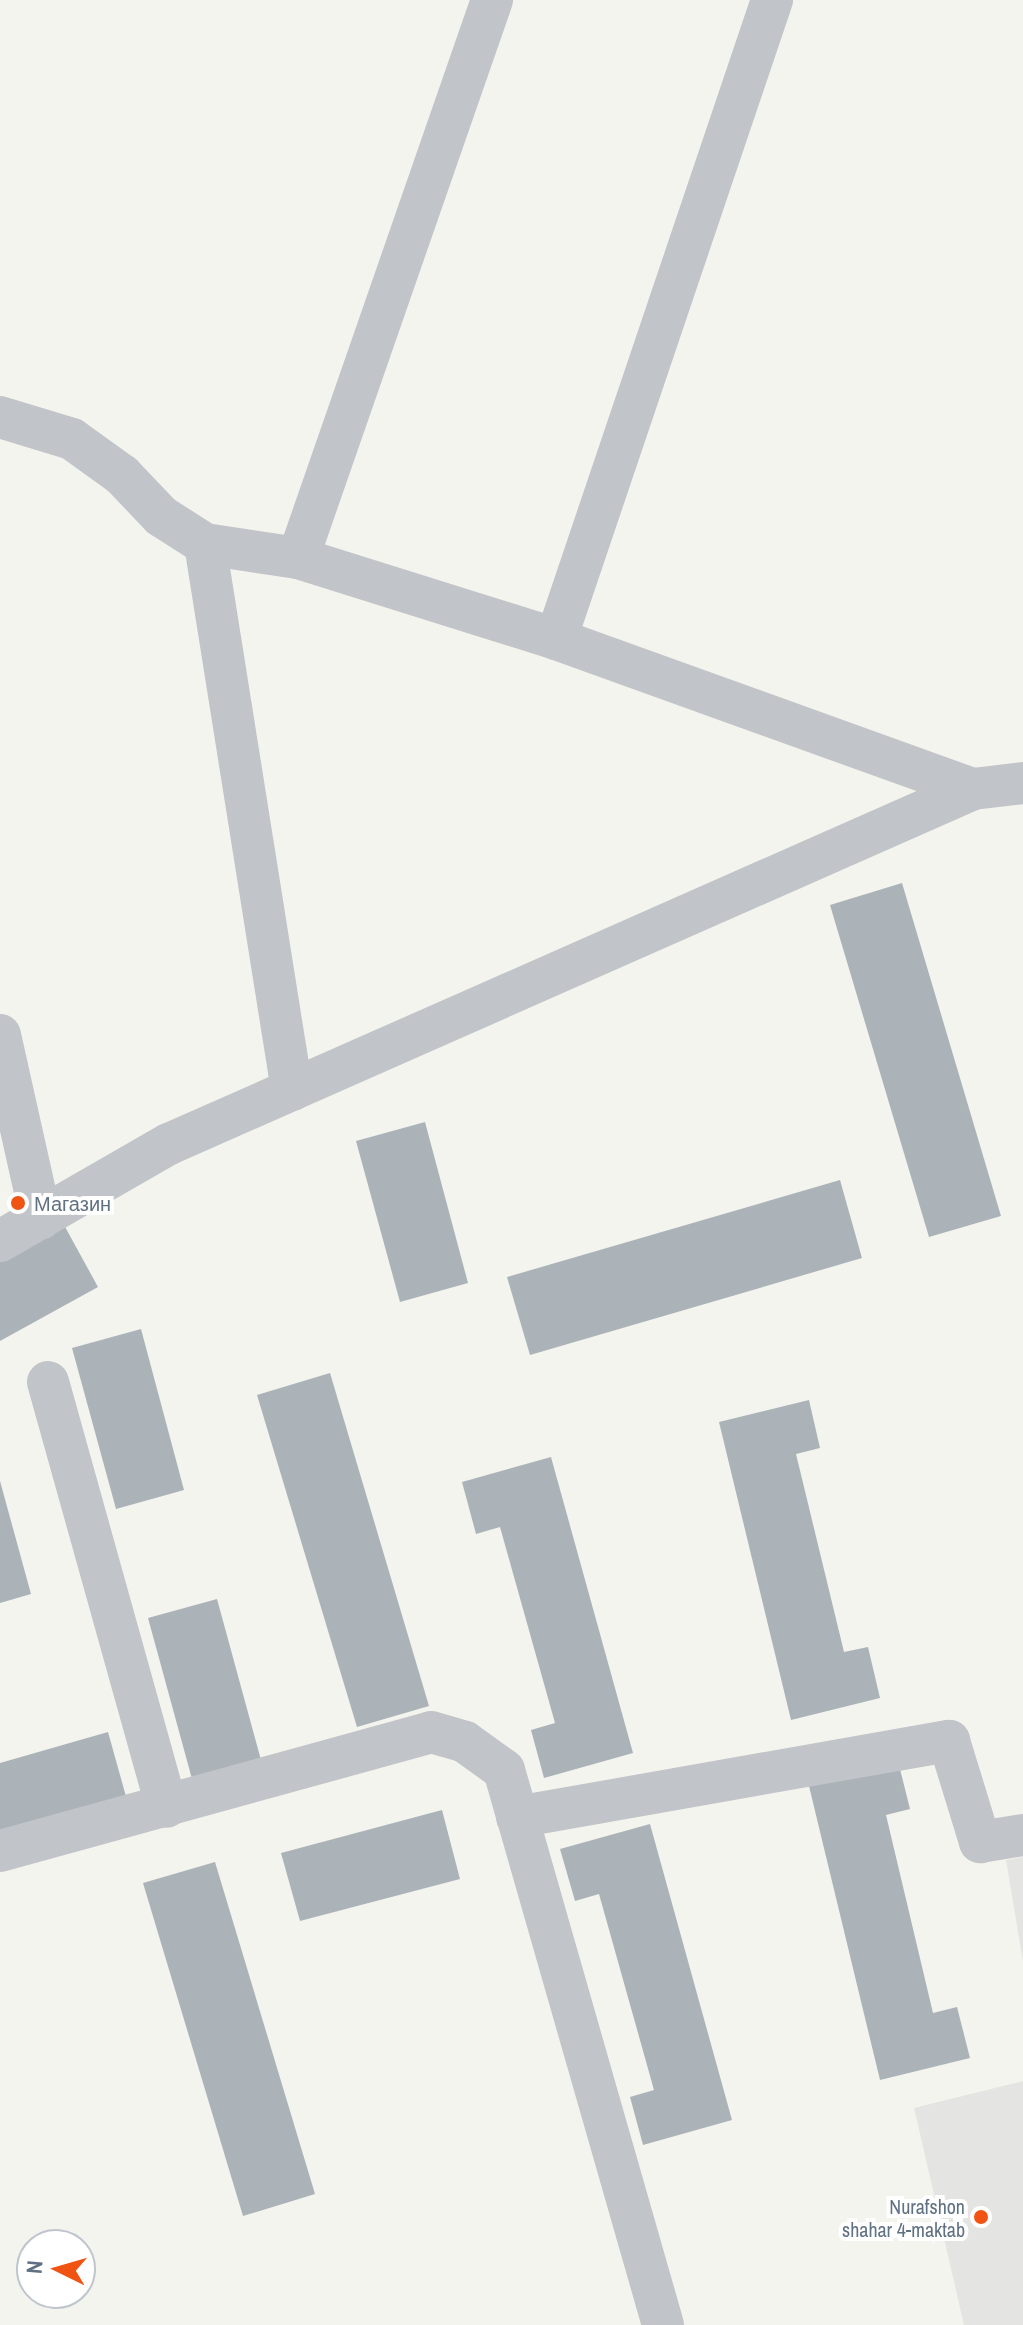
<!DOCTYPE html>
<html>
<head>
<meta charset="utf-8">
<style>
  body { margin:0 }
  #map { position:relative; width:1023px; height:2325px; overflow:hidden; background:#f4f4ef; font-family:"Archivo Narrow",sans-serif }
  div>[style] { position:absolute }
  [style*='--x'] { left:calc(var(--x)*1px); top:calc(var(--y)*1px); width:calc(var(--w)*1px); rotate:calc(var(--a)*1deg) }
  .built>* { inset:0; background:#e4e5e3 }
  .building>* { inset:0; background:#abb2b8 }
  .minor>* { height:42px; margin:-21px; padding:0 21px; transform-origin:21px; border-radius:21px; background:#c1c4c8 }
  .dots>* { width:22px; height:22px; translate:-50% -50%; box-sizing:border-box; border:4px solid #fff; border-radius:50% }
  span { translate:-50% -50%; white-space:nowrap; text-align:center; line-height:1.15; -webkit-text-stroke:8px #fff; paint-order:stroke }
  .poi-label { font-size:20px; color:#607183 }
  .left { translate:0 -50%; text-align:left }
  .right { translate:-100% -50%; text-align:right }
  .north { position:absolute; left:16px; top:2229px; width:80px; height:80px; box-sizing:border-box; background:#fff; border:2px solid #bfc6cd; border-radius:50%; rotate:275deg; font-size:22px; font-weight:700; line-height:32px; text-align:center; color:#607183 }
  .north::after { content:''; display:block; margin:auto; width:28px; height:36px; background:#f15312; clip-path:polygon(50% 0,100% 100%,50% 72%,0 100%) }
</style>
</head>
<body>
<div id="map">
  <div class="built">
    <i style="clip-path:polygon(1023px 1857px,1023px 1962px,1006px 1860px)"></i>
    <i style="clip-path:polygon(1023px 2081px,1023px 2325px,964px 2325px,914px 2108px)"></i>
  </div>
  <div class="building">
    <i style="clip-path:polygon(902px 883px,1001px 1216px,929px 1237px,830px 905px)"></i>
    <i style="clip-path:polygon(425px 1122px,468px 1283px,400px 1302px,356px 1141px)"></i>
    <i style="clip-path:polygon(840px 1180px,862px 1258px,530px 1355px,507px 1277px)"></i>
    <i style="clip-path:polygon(64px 1225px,98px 1287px,0 1341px,0 1260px)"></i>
    <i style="clip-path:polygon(141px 1329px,184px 1490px,116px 1509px,72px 1348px)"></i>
    <i style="clip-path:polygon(330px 1373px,429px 1706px,357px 1727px,257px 1395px)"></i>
    <i style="clip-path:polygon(809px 1400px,820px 1448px,796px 1454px,844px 1652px,868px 1647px,880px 1698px,791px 1720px,719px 1422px)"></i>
    <i style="clip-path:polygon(551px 1457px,633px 1753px,544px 1778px,531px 1730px,555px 1723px,500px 1527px,476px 1534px,462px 1482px)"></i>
    <i style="clip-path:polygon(0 1481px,31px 1594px,0 1603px)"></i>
    <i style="clip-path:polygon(217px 1599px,261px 1760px,192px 1779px,148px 1618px)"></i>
    <i style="clip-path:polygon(108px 1732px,127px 1800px,0 1837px,0 1763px)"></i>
    <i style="clip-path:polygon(898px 1761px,910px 1809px,886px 1815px,933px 2013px,957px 2007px,970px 2058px,880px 2080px,808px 1782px)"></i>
    <i style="clip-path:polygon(442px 1810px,460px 1879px,300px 1921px,281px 1853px)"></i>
    <i style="clip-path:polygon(650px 1824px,732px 2120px,643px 2145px,630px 2097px,654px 2090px,599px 1894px,575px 1901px,560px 1849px)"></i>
    <i style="clip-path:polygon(215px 1862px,315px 2194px,243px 2216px,143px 1883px)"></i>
  </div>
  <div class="minor">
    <i style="--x:0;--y:417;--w:75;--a:17"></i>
    <i style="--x:72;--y:439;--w:62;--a:35.8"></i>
    <i style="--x:122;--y:475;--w:57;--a:46.4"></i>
    <i style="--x:161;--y:516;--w:52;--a:32.5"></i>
    <i style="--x:205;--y:544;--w:94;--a:8.6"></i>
    <i style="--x:298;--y:558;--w:270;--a:17.4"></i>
    <i style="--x:556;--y:639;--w:443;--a:19.8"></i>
    <i style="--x:205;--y:544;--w:553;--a:80.95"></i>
    <i style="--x:298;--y:558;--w:591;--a:-70.83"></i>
    <i style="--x:556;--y:639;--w:675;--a:-71.32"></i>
    <i style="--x:0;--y:1035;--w:188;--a:77.4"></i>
    <i style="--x:0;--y:1241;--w:195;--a:-29.9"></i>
    <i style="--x:169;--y:1144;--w:879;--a:-23.82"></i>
    <i style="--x:973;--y:789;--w:50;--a:-6.8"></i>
    <i style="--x:48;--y:1382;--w:441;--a:74.4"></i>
    <i style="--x:517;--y:1817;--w:439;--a:-10"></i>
    <i style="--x:949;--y:1741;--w:106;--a:72.9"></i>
    <i style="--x:980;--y:1842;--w:44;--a:-9.2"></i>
    <i style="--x:0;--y:1851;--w:447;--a:-15.4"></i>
    <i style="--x:431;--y:1732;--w:35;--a:16"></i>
    <i style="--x:465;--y:1742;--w:48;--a:35.7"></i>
    <i style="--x:504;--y:1770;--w:577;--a:74.01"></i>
  </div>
  <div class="dots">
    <i style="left:18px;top:1203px;background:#f15312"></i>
    <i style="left:981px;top:2217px;background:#f15312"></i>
  </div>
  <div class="poi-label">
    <span class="left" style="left:34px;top:1203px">Магазин</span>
    <span class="right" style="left:965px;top:2218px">Nurafshon<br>shahar 4-maktab</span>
  </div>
  <div class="north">N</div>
</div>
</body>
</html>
